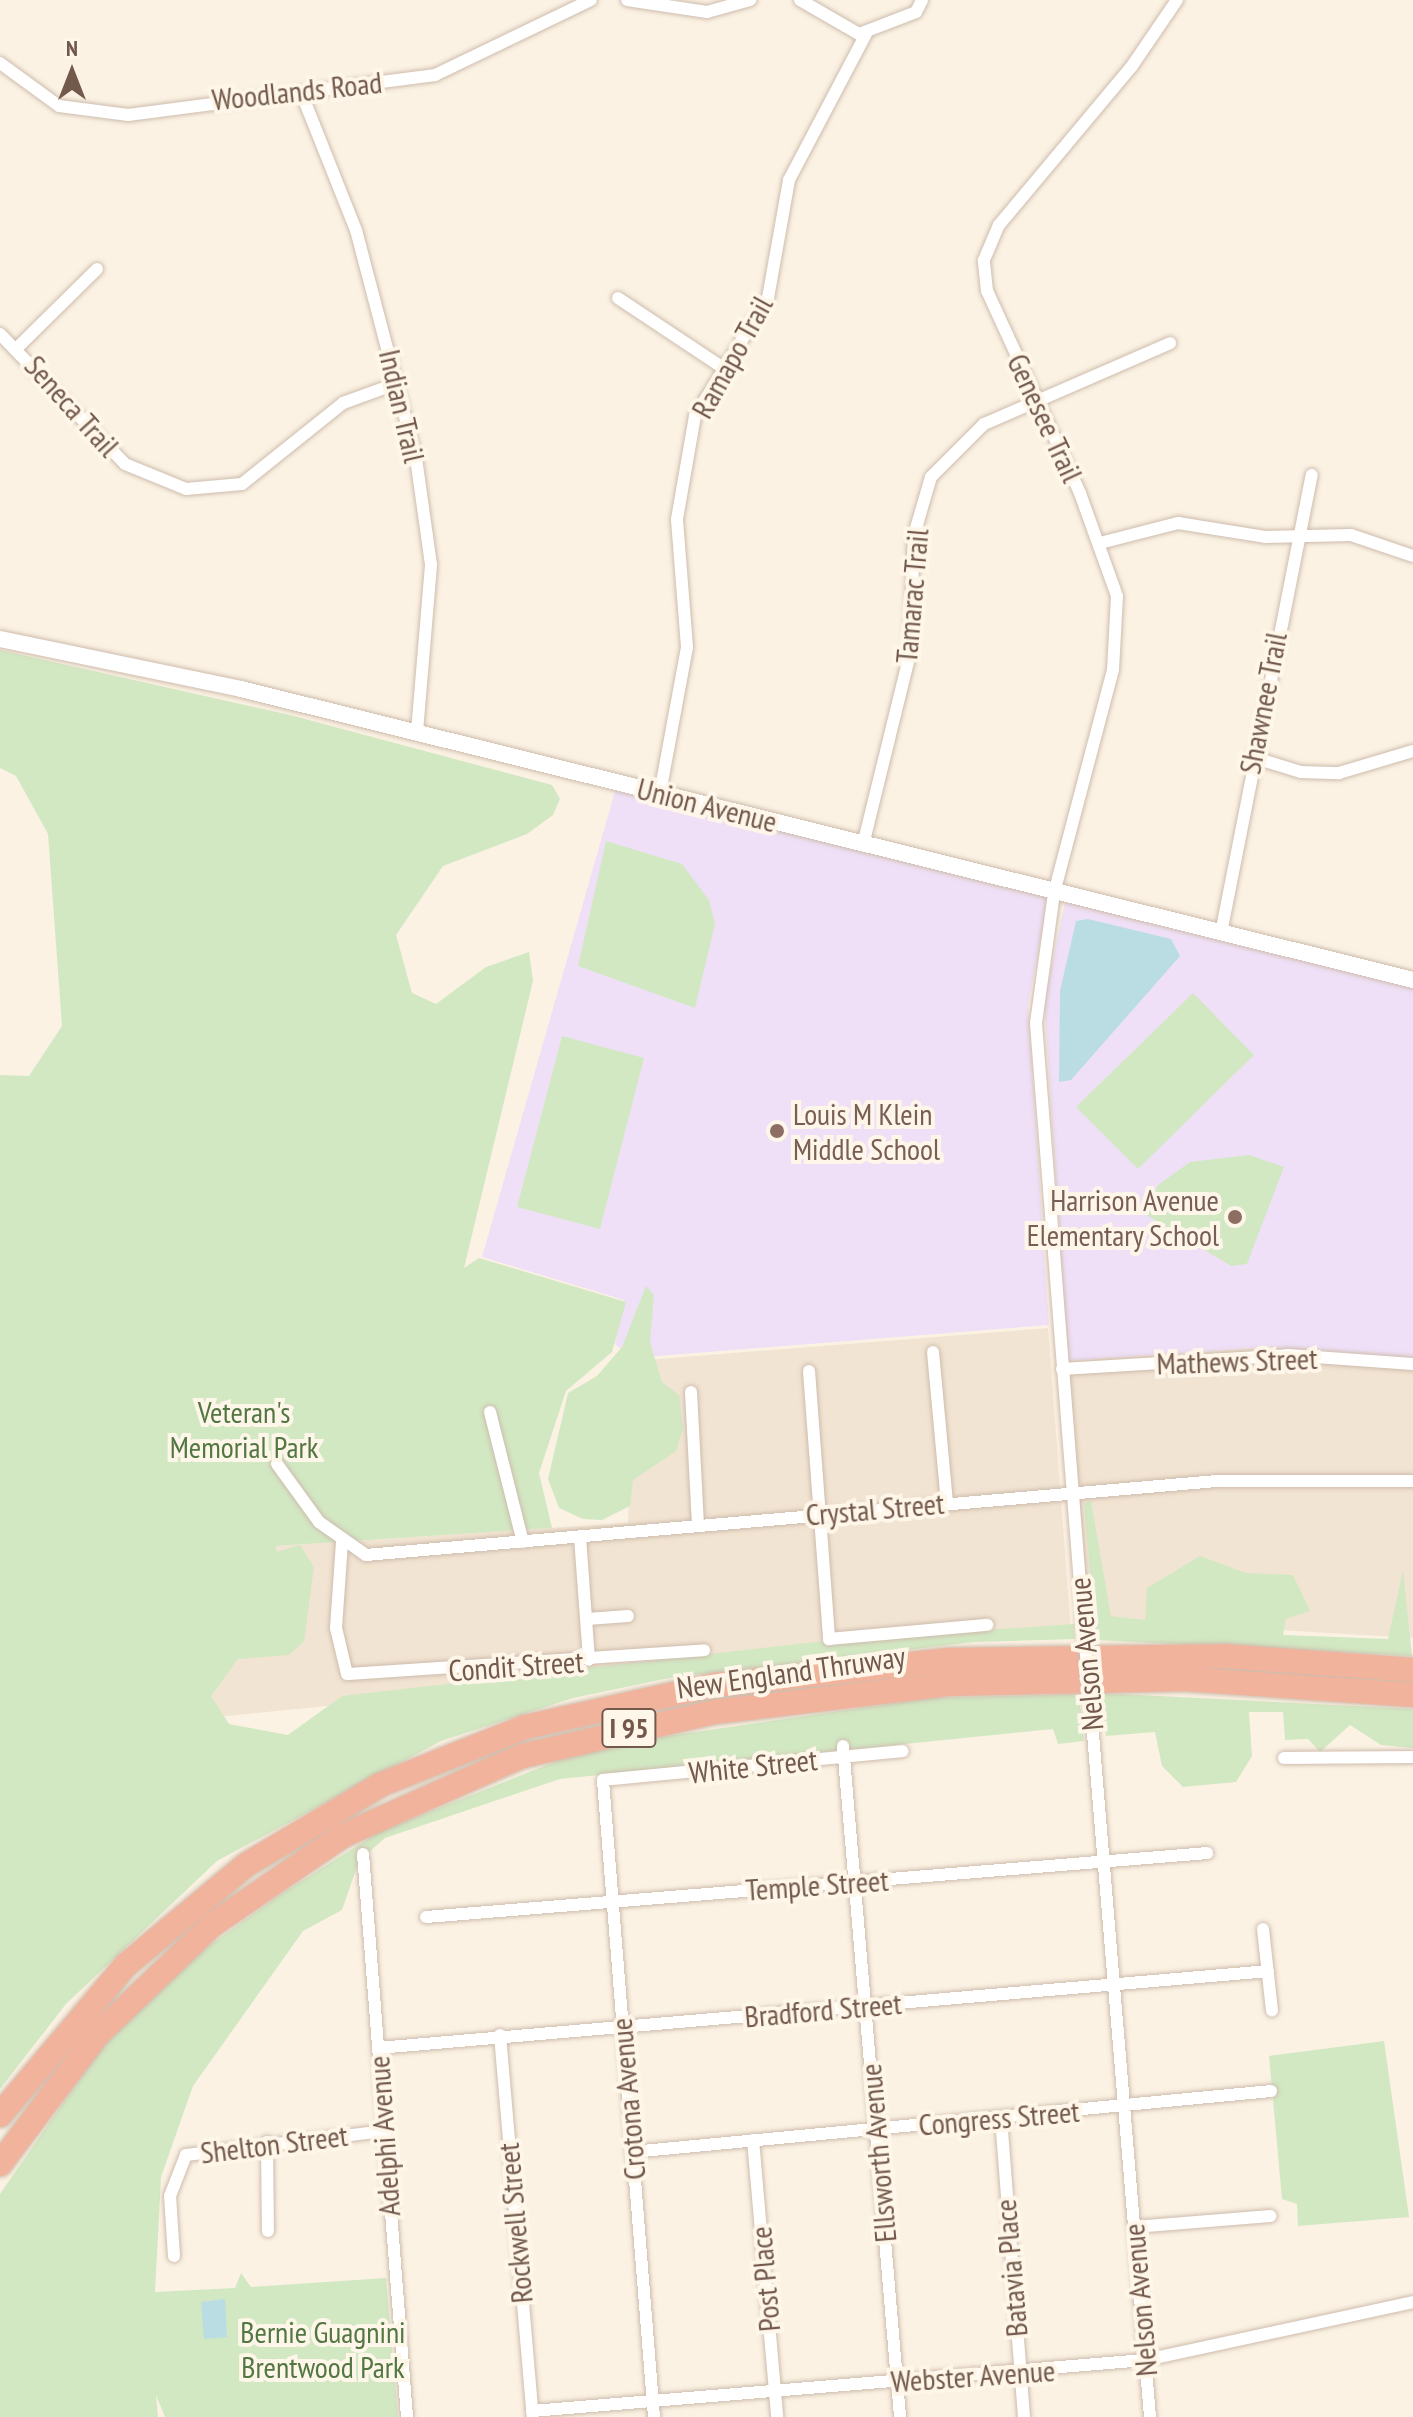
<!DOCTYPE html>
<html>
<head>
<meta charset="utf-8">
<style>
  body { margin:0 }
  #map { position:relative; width:1413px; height:2417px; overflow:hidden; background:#fbf2e3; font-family:"PT Sans Narrow",sans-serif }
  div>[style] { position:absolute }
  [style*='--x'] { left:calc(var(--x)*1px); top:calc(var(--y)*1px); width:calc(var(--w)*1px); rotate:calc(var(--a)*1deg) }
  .residential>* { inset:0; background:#f2e4d2 }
  .education>* { inset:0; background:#efe0f7 }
  .green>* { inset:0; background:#d2e8c3 }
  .water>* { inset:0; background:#b9dde3 }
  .roads { filter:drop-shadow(0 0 2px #cebcad) drop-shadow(0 0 2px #cebcad) }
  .minor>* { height:12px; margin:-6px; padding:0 6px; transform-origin:6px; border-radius:6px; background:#fff }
  .tertiary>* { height:16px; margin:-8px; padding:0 8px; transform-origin:8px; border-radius:8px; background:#fff }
  .motorway>* { height:24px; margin:-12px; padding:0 12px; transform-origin:12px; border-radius:12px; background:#f2b39d }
  .bridges { filter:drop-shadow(0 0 2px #cebcad) drop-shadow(0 0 2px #cebcad) }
  .minor-bridge>* { height:12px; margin:-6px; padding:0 6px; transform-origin:6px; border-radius:6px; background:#fff }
  .dots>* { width:22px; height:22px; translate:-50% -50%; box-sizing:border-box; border:4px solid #fef6e9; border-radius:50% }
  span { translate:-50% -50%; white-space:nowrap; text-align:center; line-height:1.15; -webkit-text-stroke:8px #fef6e9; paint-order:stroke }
  .shield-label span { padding:2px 6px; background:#fef6e9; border:2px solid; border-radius:6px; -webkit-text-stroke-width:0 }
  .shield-label { font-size:28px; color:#72594b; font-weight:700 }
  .street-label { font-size:30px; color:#72594b }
  .education-label { font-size:30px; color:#785e54 }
  .left { translate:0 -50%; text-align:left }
  .right { translate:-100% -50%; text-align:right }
  .park-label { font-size:30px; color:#537743 }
  .north { position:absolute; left:32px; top:32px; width:80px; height:80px; -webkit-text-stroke:6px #fef6e9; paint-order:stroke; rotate:0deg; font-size:22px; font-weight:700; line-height:32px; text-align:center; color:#72594b }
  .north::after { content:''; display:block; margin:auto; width:28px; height:36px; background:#72594b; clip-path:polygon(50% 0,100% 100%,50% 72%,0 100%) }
</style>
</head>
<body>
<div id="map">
  <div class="residential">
    <i style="clip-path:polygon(1048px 1328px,1071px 1631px,197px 1719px,201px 1652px,264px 1646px,276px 1546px,628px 1523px,633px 1361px)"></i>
    <i style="clip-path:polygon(1271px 1347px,1413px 1358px,1413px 1638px,1089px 1619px,1068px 1361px)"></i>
  </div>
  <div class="education">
    <i style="clip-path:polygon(616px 788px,1049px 897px,1028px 1005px,1049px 1325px,633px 1358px,615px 1344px,624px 1300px,482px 1257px)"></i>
    <i style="clip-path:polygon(1066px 898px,1413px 984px,1413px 1358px,1271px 1347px,1068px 1361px,1044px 1000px)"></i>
  </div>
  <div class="green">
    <i style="clip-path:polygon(0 650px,290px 715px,552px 785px,560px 799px,553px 815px,527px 834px,443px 866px,396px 935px,412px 993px,436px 1004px,486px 967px,529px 952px,533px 981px,464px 1268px,479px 1258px,626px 1302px,612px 1352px,566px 1391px,539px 1473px,552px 1528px,276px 1546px,276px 1552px,300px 1545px,314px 1567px,304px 1641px,289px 1655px,238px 1659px,211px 1696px,229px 1724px,288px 1735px,342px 1696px,824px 1641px,1074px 1624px,1075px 1639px,974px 1642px,669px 1678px,573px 1698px,441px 1741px,217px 1861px,66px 2004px,0 2089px,0 1075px,29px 1076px,62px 1026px,48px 834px,16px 776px,0 768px)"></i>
    <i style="clip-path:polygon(606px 841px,682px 864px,709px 900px,715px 924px,695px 1008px,578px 966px)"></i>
    <i style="clip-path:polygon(1193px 993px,1254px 1055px,1138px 1169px,1076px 1107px)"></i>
    <i style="clip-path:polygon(562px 1036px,644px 1058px,600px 1229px,517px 1207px)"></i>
    <i style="clip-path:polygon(1249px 1155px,1284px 1167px,1247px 1264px,1231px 1266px,1145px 1214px,1158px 1185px,1190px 1162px)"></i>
    <i style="clip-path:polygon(646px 1286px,654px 1295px,650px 1342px,662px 1382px,679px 1395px,683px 1429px,676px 1451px,633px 1480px,630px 1506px,602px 1520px,583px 1519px,559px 1508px,548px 1479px,568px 1393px,597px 1376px,622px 1347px)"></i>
    <i style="clip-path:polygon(1091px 1501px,1111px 1616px,1145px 1620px,1147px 1588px,1200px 1556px,1246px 1573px,1293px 1575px,1310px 1611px,1286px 1619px,1283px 1635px,1388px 1639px,1403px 1570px,1412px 1656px,1096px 1640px,1084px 1503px)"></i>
    <i style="clip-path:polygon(1100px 1693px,1413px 1709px,1413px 1748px,1381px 1745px,1350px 1725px,1320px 1752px,1308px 1739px,1285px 1740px,1283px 1712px,1249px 1712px,1252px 1756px,1236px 1782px,1183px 1787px,1162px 1766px,1155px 1732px,1106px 1736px)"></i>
    <i style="clip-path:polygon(1079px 1694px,1084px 1741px,1058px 1744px,1053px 1729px,560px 1779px,385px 1838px,359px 1861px,342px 1910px,303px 1931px,193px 2086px,161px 2177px,155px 2292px,235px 2288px,241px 2273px,251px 2287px,386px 2278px,398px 2417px,165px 2417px,156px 2395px,158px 2417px,0 2417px,0 2194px,105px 2042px,203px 1950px,281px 1894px,379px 1832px,592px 1747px,930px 1698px)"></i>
    <i style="clip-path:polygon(1384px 2041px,1409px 2217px,1298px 2226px,1297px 2204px,1282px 2199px,1269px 2056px)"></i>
  </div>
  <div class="water">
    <i style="clip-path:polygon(1088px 919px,1171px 939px,1180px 956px,1071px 1080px,1059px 1082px,1060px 991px,1076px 921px)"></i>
    <i style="clip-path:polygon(225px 2299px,227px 2337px,204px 2339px,201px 2302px)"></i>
  </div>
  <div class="roads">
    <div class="minor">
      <i style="--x:627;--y:0;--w:81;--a:8.5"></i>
      <i style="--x:707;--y:12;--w:45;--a:-15.6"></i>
      <i style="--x:800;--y:0;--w:68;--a:30"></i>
      <i style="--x:859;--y:34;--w:61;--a:-21.1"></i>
      <i style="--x:916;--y:12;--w:13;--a:-63"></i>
      <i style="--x:0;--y:63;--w:73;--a:36.1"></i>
      <i style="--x:59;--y:106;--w:70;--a:7.4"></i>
      <i style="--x:128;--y:115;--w:310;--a:-7.4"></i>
      <i style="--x:435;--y:75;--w:173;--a:-25.7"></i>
      <i style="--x:301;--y:92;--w:149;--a:68.3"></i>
      <i style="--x:356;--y:230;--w:236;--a:75.3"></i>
      <i style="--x:416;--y:458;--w:108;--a:82"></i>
      <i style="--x:431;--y:565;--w:169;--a:94.8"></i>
      <i style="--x:618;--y:298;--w:128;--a:33.6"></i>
      <i style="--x:0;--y:334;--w:180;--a:46.1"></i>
      <i style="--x:125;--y:464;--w:66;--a:22.3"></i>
      <i style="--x:186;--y:489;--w:56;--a:-5.1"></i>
      <i style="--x:242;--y:484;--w:129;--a:-38.7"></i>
      <i style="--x:343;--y:403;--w:59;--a:-20"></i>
      <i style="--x:18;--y:347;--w:111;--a:-44.6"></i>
      <i style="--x:1100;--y:543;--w:81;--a:-14.4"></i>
      <i style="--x:1178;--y:523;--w:88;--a:9.1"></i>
      <i style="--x:1265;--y:537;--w:86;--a:-1.3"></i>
      <i style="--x:1351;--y:535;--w:65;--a:18.7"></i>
      <i style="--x:1252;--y:757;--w:51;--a:17"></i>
      <i style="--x:1301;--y:772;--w:38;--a:2"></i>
      <i style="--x:1339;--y:773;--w:77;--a:-16.6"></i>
      <i style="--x:660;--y:793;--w:148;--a:-79.5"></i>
      <i style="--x:687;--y:647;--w:128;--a:-94.5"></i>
      <i style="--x:677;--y:519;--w:105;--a:-80.1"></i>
      <i style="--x:695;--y:416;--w:139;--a:-58.3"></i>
      <i style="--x:768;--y:298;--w:120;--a:-79.9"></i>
      <i style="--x:789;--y:180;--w:165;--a:-62.2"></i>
      <i style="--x:863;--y:845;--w:198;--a:-76.2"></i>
      <i style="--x:910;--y:653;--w:118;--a:-88.1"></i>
      <i style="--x:914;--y:535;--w:60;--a:-73.7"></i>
      <i style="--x:931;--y:477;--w:75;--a:-45"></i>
      <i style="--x:984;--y:424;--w:203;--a:-23.5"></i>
      <i style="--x:1221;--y:933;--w:467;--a:-78.8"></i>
      <i style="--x:933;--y:1352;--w:152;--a:84.7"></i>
      <i style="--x:1062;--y:1369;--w:226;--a:-3.5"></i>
      <i style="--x:1288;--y:1355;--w:125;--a:4.1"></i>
      <i style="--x:809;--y:1371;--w:269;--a:85.7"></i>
      <i style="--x:829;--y:1639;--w:159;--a:-5.1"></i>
      <i style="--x:691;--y:1392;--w:134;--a:87"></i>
      <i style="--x:490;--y:1412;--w:134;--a:75.8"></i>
      <i style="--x:277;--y:1464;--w:72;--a:54.1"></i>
      <i style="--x:319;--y:1522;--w:57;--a:35.1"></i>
      <i style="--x:366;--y:1555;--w:854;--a:-4.97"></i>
      <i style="--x:1217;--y:1481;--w:196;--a:0"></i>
      <i style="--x:580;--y:1537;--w:123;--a:85.8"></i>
      <i style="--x:342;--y:1542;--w:86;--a:94"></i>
      <i style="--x:336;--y:1628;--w:47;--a:76.6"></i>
      <i style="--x:347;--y:1674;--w:358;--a:-3.8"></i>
      <i style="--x:587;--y:1619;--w:41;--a:-4.2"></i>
      <i style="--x:1083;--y:1622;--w:601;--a:-94.49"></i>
      <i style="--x:1036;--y:1023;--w:131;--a:-82.1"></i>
      <i style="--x:1054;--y:893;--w:231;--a:-75.2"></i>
      <i style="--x:1113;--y:670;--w:74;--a:-86.9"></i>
      <i style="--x:1117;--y:596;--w:109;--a:-109.8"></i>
      <i style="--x:1080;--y:493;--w:222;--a:-114.7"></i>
      <i style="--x:987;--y:291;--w:31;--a:-96"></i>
      <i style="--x:984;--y:260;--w:38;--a:-67"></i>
      <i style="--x:999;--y:225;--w:207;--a:-50.1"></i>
      <i style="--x:1132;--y:66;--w:80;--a:-55.7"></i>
      <i style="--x:1091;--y:1710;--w:709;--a:85.23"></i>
      <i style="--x:843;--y:1746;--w:673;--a:85.14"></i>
      <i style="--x:1284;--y:1758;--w:129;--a:-0.4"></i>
      <i style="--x:363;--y:1854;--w:565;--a:85.53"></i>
      <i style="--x:426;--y:1917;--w:784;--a:-4.68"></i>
      <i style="--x:1263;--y:1929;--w:82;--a:83.7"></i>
      <i style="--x:500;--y:2035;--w:383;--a:85.1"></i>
      <i style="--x:378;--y:2048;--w:893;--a:-4.94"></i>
      <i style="--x:1001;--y:2118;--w:300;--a:85.6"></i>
      <i style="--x:753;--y:2140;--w:278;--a:85"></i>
      <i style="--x:267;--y:2142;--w:89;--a:89.4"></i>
      <i style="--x:632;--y:2152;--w:642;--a:-5.45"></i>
      <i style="--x:1134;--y:2227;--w:137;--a:-4.6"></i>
      <i style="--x:174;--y:2256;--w:60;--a:-93.8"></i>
      <i style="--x:170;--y:2196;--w:44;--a:-68.7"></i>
      <i style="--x:186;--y:2155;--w:199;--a:-6.9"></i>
      <i style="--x:532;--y:2411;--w:615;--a:-4.76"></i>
      <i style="--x:1145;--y:2360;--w:274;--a:-12.2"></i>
      <i style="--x:654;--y:2417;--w:639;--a:-94.58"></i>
      <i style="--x:603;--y:1780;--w:301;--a:-5.5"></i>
    </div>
    <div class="tertiary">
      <i style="--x:0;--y:639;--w:246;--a:11.7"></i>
      <i style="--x:241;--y:689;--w:1208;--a:13.94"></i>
    </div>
    <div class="motorway">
      <i style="--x:0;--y:2115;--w:196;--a:-50"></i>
      <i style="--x:126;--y:1965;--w:156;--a:-39.8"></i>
      <i style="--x:246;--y:1865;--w:156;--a:-30.8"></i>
      <i style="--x:380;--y:1785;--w:156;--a:-21.8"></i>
      <i style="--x:525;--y:1727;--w:195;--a:-12.5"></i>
      <i style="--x:715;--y:1685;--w:235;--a:-6.1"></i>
      <i style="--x:949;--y:1660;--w:274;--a:-0.8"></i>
      <i style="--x:1223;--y:1656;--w:191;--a:4.2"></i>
      <i style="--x:0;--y:2164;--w:163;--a:-53"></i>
      <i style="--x:98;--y:2034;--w:158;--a:-43.7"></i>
      <i style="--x:212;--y:1925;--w:158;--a:-34.4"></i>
      <i style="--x:342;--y:1836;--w:197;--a:-24"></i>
      <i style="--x:522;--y:1756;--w:197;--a:-12.9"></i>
      <i style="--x:714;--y:1712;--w:236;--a:-6.8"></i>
      <i style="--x:948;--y:1684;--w:236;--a:-1.2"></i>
      <i style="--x:1184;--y:1679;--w:230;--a:4"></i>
    </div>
  </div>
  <div class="bridges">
    <div class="minor-bridge">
      <i style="--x:1083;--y:1622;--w:88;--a:84.8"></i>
    </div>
  </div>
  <div class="dots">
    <i style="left:777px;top:1131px;background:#8d6e63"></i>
    <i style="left:1235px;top:1217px;background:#8d6e63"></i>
  </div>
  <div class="shield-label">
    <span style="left:629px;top:1728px">I 95</span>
  </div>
  <div class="street-label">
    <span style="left:297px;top:91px;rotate:-6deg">Woodlands Road</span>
    <span style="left:732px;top:357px;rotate:-61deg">Ramapo Trail</span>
    <span style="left:72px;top:406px;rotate:48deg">Seneca Trail</span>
    <span style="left:402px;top:406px;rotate:77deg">Indian Trail</span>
    <span style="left:1045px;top:418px;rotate:65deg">Genesee Trail</span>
    <span style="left:912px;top:596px;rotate:-85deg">Tamarac Trail</span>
    <span style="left:1263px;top:703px;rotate:-79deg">Shawnee Trail</span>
    <span style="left:707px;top:805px;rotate:14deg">Union Avenue</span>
    <span style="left:1237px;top:1361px;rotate:-2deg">Mathews Street</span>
    <span style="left:875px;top:1509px;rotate:-5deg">Crystal Street</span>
    <span style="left:1086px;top:1654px;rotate:-95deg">Nelson Avenue</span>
    <span style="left:516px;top:1666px;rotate:-4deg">Condit Street</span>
    <span style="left:791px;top:1672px;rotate:-8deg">New England Thruway</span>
    <span style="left:753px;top:1766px;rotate:-6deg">White Street</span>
    <span style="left:817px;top:1885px;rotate:-4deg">Temple Street</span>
    <span style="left:823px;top:2010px;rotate:-5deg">Bradford Street</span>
    <span style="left:628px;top:2099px;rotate:-95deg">Crotona Avenue</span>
    <span style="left:999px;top:2118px;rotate:-5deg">Congress Street</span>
    <span style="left:384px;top:2136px;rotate:-94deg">Adelphi Avenue</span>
    <span style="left:274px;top:2144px;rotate:-7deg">Shelton Street</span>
    <span style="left:878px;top:2153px;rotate:-95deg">Ellsworth Avenue</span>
    <span style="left:515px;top:2223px;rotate:-95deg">Rockwell Street</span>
    <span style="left:1011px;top:2268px;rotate:-95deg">Batavia Place</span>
    <span style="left:765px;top:2279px;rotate:-95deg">Post Place</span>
    <span style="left:1140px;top:2300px;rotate:-95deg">Nelson Avenue</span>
    <span style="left:973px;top:2376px;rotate:-4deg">Webster Avenue</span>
  </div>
  <div class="education-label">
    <span class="left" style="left:793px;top:1131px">Louis M Klein<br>Middle School</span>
    <span class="right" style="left:1219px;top:1217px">Harrison Avenue<br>Elementary School</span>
  </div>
  <div class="park-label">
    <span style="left:244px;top:1429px">Veteran's<br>Memorial Park</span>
    <span style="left:323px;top:2349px">Bernie Guagnini<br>Brentwood Park</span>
  </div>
  <div class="north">N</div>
</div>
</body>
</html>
